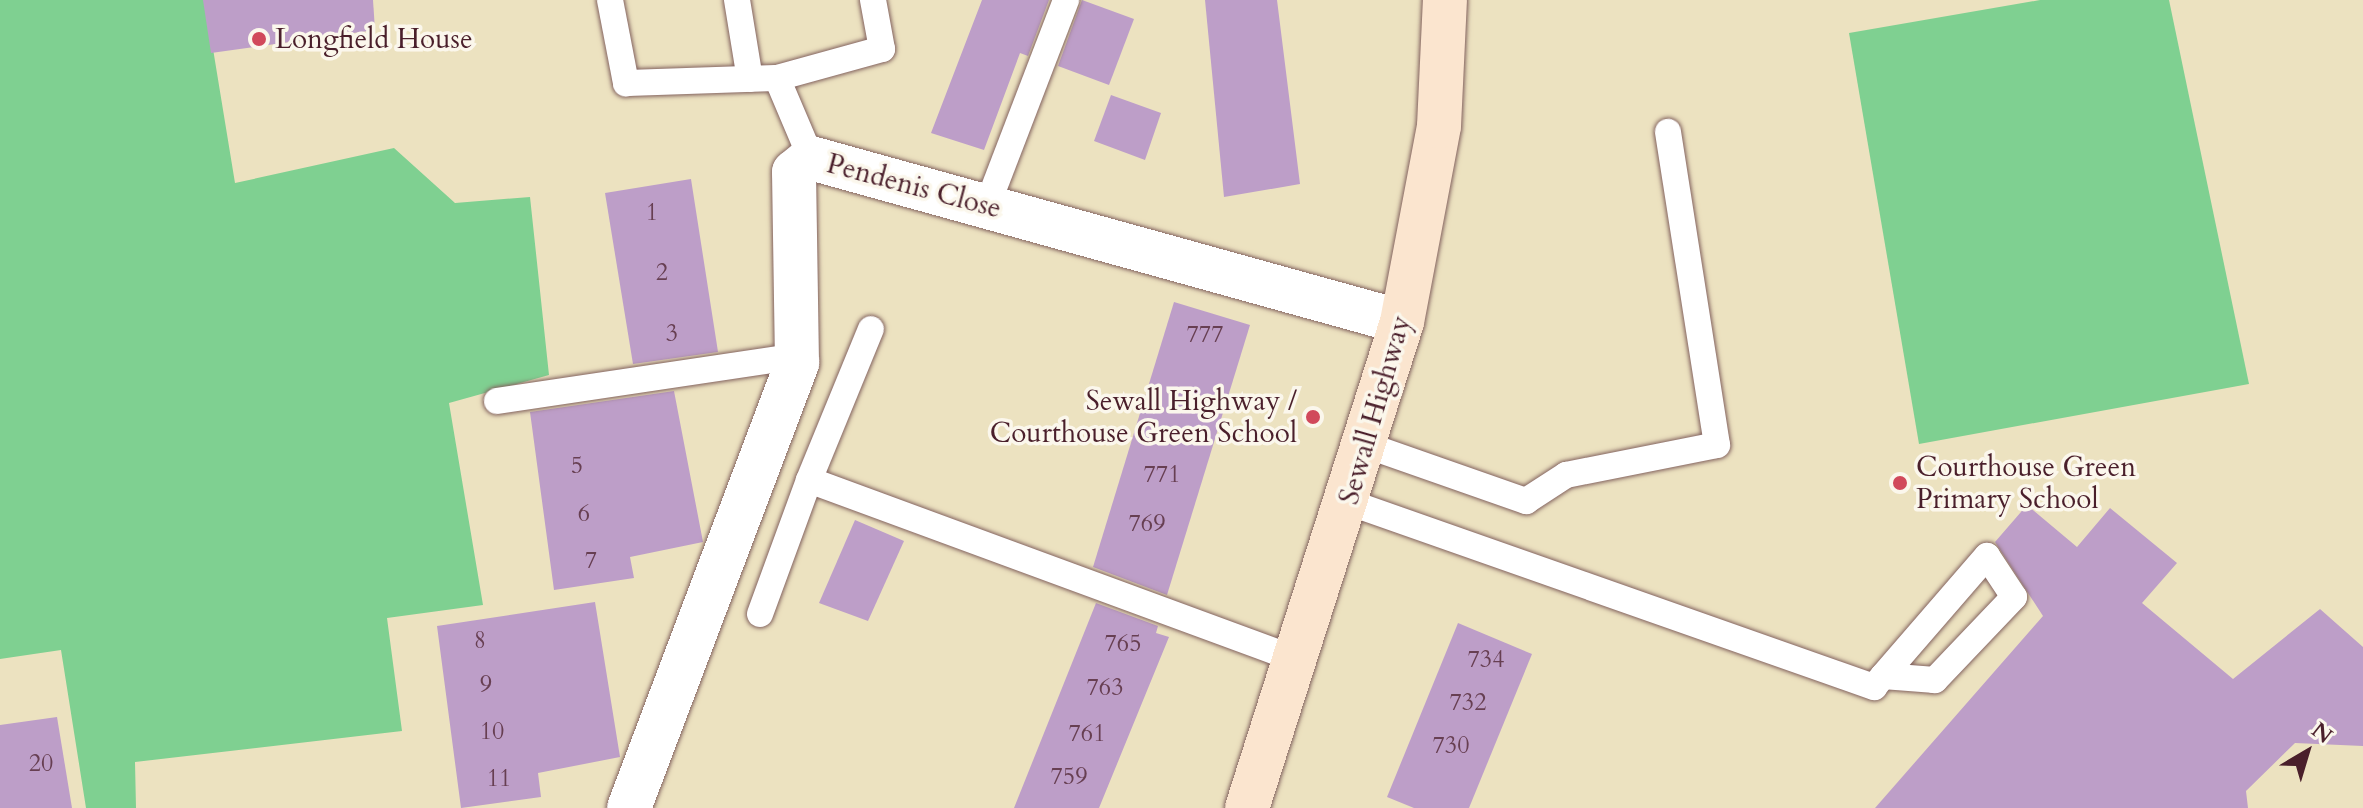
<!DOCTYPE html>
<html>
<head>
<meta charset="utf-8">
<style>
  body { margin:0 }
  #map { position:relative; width:2363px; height:808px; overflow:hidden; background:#ece2c0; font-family:Cardo,serif }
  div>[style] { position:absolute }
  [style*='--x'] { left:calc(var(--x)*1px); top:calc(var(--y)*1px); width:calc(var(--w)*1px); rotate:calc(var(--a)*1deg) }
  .green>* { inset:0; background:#7fd091 }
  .building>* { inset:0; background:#bd9ec8 }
  .roads { filter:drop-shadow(0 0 2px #83635f) drop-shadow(0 0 2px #83635f) }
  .lane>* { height:26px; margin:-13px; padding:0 13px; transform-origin:13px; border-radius:13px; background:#fff }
  .street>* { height:44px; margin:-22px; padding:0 22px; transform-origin:22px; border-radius:22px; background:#fff }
  .secondary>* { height:44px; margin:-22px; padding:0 22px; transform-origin:22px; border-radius:22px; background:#fbe5cf }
  .dots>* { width:22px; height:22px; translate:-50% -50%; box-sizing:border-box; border:4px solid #fbf7ec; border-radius:50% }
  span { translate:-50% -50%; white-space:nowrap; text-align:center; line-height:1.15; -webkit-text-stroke:7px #fbf7ec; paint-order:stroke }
  .number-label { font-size:24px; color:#673f52 }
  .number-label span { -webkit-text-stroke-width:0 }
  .poi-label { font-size:28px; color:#4a1f2b }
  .left { translate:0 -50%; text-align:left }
  .right { translate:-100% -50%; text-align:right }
  .street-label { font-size:28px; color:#4a1f2b }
  .north { position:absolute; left:2267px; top:712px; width:80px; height:80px; -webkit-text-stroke:6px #fbf7ec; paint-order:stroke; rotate:38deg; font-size:22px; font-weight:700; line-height:32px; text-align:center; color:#4a1f2b }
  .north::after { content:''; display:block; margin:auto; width:28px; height:36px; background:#4a1f2b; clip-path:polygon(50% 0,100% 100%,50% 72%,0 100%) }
</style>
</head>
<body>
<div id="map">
  <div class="green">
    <i style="clip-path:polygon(0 0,205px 0,235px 183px,394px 148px,455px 203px,530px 197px,549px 375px,449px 403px,483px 605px,387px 618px,402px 731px,135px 762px,136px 808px,86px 808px,61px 650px,0 659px)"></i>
    <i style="clip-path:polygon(2040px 0,2169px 0,2249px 384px,1919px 444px,1849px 33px)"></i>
  </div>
  <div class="building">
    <i style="clip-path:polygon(203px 0,373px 0,375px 30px,211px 53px)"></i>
    <i style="clip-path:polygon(982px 0,1049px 0,1028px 56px,1020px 53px,984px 150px,931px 133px)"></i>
    <i style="clip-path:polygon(1082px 0,1134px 19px,1109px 85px,1058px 66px)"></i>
    <i style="clip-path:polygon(1205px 0,1277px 0,1300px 184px,1224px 197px)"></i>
    <i style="clip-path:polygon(1111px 95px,1161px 113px,1145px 160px,1094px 141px)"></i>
    <i style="clip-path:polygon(691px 179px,718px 352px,633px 364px,605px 193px)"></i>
    <i style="clip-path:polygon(1174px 302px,1250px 325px,1167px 595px,1093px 567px)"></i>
    <i style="clip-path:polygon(674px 391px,703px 542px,630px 557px,634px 578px,554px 590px,530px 412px)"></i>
    <i style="clip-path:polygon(2027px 505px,2077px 547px,2110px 508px,2177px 563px,2142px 603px,2233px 679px,2320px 609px,2363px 647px,2363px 746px,2295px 743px,2246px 791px,2248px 808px,1875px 808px,2043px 616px,1995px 542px)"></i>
    <i style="clip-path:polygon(855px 520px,904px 541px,868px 621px,819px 603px)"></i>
    <i style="clip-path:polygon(595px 602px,620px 757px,538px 773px,541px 797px,461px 808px,437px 626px)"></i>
    <i style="clip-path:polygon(1096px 603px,1158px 626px,1156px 633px,1169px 637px,1099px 808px,1014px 808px)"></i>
    <i style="clip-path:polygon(1458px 623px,1532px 654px,1469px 808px,1414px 808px,1387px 797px)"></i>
    <i style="clip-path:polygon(57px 717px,72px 808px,0 808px,0 725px)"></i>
  </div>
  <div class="roads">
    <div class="lane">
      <i style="--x:610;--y:0;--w:85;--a:79.1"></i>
      <i style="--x:626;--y:83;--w:151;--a:-1.9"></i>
      <i style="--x:777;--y:78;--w:87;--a:67"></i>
      <i style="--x:737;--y:0;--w:80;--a:80.7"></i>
      <i style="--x:777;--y:78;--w:109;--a:-15.4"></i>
      <i style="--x:882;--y:49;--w:50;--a:-100.4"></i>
      <i style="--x:987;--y:206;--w:221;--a:-69"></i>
      <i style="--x:497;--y:401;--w:303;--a:-8.5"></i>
      <i style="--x:1366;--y:445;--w:170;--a:19.3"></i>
      <i style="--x:1526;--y:501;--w:48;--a:-33"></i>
      <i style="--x:1566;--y:475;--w:154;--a:-11.2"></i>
      <i style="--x:1717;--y:445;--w:317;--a:-98.9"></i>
      <i style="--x:809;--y:480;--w:163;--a:-67.7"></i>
      <i style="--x:1348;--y:502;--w:558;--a:19.38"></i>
      <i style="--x:1874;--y:687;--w:14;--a:-51"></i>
      <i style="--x:1883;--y:676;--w:159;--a:-49.1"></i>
      <i style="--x:1987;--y:556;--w:49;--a:56.6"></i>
      <i style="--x:2014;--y:597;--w:115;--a:133.6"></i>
      <i style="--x:1935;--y:680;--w:52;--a:-175.6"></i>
      <i style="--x:760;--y:614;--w:143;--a:-69.9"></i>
      <i style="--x:809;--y:480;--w:521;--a:20.21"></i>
    </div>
    <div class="street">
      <i style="--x:629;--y:808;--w:476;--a:-69.3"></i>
      <i style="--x:797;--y:363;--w:191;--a:-90.9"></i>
      <i style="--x:794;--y:172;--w:22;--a:-39"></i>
      <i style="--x:811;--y:158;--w:613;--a:15.51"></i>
    </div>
    <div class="secondary">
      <i style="--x:1247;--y:808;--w:510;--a:-72.31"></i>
      <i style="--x:1402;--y:322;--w:199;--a:-79.3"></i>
      <i style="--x:1439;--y:126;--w:126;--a:-87.3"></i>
    </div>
  </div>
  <div class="dots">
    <i style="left:259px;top:39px;background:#d1495b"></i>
    <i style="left:1313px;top:417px;background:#d1495b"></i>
    <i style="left:1900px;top:483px;background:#d1495b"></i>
  </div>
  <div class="number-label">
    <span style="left:652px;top:213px">1</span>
    <span style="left:662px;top:273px">2</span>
    <span style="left:672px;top:334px">3</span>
    <span style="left:1205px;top:335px">777</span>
    <span style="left:577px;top:466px">5</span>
    <span style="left:1162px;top:475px">771</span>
    <span style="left:584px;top:514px">6</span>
    <span style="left:1147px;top:524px">769</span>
    <span style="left:591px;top:561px">7</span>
    <span style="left:480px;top:641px">8</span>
    <span style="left:1123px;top:644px">765</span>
    <span style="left:1486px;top:660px">734</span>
    <span style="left:486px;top:685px">9</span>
    <span style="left:1105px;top:688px">763</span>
    <span style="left:1468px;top:703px">732</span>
    <span style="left:492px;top:732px">10</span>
    <span style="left:1087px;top:734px">761</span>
    <span style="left:1451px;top:746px">730</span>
    <span style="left:41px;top:764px">20</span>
    <span style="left:1069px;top:777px">759</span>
    <span style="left:499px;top:779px">11</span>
  </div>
  <div class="poi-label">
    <span class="left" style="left:275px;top:39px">Longfield House</span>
    <span class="right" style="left:1297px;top:417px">Sewall Highway /<br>Courthouse Green School</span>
    <span class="left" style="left:1916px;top:483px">Courthouse Green<br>Primary School</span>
  </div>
  <div class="street-label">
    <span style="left:914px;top:186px;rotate:15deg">Pendenis Close</span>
    <span style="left:1375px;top:410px;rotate:-74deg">Sewall Highway</span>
  </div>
  <div class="north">N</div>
</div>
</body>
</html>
